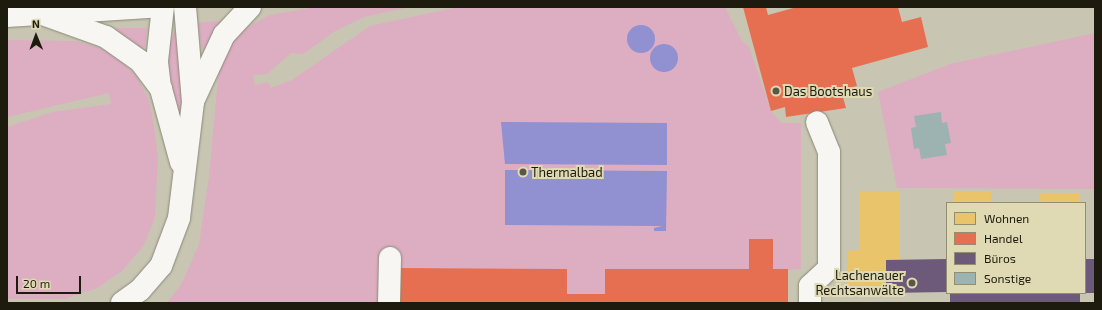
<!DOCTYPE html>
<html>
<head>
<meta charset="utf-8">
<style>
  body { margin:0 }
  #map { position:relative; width:1102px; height:310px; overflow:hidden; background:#c8c6b2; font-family:"Exo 2",sans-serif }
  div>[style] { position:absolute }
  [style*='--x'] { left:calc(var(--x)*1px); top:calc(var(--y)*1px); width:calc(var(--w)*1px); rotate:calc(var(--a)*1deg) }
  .green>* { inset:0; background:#ddadc2 }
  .water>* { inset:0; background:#9190d1 }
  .round { border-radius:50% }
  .homes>* { inset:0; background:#e9c46a }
  .shops>* { inset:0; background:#e76f51 }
  .offices>* { inset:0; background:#6d597a }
  .building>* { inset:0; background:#9cb3b1 }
  .roads { filter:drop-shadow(0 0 1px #8a8979) drop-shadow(0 0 1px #8a8979) }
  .minor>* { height:22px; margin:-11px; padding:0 11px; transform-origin:11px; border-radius:11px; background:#f7f6f3 }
  .major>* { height:22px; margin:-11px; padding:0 11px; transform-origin:11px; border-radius:11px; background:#f7f6f3 }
  .dots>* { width:11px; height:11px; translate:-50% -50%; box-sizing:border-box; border:2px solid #dfdab4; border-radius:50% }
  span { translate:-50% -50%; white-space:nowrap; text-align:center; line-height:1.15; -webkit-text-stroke:4px #dfdab4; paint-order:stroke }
  .poi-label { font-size:13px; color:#1d1b0d }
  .left { translate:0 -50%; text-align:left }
  .right { translate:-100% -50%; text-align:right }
  .frame { position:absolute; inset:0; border:8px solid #1d1b0d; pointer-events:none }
  .legend { position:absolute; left:946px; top:202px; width:140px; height:92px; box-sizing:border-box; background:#dfdab4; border:1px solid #918e71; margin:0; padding:5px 7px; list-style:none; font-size:12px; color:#1d1b0d }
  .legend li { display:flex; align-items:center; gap:8px; height:20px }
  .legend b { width:20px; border:1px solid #918e71 }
  .north { position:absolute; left:16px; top:16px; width:40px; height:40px; -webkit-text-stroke:3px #dfdab4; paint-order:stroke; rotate:359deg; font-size:11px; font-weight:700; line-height:16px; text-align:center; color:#1d1b0d }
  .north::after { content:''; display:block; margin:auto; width:14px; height:18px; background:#1d1b0d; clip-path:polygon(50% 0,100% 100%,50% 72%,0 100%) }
  .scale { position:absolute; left:16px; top:276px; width:65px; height:18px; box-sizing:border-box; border:2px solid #1d1b0d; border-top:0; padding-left:5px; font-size:12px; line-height:14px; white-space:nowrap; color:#1d1b0d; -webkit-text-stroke:3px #dfdab4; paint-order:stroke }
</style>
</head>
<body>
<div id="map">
  <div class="green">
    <i style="clip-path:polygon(316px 7px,409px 7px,364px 17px,335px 31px,303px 54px,291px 53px,267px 74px,253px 75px,255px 85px,268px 82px,271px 88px,292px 80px,370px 26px,458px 7px,725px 7px,742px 41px,749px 47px,771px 111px,781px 123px,801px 123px,801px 269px,788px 270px,788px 303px,605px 303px,605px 297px,592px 297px,592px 303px,580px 303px,580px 297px,567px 297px,567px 303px,167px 303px,182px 283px,199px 244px,209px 177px,219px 68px,230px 44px,243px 30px,269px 15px)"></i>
    <i style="clip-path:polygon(218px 21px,220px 23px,203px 51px,197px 23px)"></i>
    <i style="clip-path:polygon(117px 28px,147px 28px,145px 47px,142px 49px,116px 31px)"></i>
    <i style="clip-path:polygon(176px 29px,183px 116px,181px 119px,174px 116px,167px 48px)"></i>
    <i style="clip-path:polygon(1095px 33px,1095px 189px,897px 188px,878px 92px,950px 64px)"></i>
    <i style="clip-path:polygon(7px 40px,75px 41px,100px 48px,121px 61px,137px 77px,149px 100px,154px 125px,158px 158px,155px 217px,144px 245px,122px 271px,97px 288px,65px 299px,7px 299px,7px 127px,52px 112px,111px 104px,109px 93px,7px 117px)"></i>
  </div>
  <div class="water">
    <i class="round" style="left:627px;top:25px;width:28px;height:28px"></i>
    <i class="round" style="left:650px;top:44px;width:28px;height:28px"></i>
    <i style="clip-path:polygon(501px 122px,667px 123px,667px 165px,505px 164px)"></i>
    <i style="clip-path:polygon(505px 170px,667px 171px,666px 231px,654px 231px,654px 228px,662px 226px,505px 225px)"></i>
  </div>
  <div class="homes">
    <i style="clip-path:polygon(859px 191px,900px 191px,900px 260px,886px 260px,886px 285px,848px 285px,848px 251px,859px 250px)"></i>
    <i style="clip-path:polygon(954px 192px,991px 192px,991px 203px,954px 203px)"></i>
    <i style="clip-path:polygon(1040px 193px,1080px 193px,1080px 203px,1040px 203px)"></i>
  </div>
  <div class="shops">
    <i style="clip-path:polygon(743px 7px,766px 7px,768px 15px,797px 7px,898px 7px,902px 22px,921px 17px,928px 47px,852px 68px,857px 86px,841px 90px,846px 108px,786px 117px,785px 107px,771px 111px)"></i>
    <i style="clip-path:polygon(749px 239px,773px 239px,773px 269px,788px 269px,788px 303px,397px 302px,397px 268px,567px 269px,567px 294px,605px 294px,605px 269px,749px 269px)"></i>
  </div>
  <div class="offices">
    <i style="clip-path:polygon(947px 259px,947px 292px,886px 293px,886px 260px)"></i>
    <i style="clip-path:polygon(1085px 259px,1095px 259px,1095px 293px,1085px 293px)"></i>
    <i style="clip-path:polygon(950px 293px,1080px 293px,1080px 303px,950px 303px)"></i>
  </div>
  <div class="building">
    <i style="clip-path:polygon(941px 112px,942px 123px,947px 122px,951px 143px,945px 144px,947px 155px,921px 159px,919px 148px,914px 149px,911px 128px,916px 127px,914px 116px)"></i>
  </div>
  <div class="roads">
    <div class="minor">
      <i style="--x:389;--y:303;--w:45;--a:-88.7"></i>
      <i style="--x:810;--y:303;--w:17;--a:-90"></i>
      <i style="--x:810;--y:286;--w:26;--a:-43"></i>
      <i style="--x:829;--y:268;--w:116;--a:-90"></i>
      <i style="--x:829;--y:152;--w:32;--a:-112"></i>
    </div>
    <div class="major">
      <i style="--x:45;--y:15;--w:65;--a:19.8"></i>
      <i style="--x:106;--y:37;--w:42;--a:35.2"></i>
      <i style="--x:140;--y:61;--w:35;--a:53"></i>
      <i style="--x:161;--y:89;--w:76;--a:74.7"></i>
      <i style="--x:7;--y:16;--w:145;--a:-3.6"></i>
      <i style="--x:160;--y:87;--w:26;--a:-97"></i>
      <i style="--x:157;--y:61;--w:54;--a:-83.7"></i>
      <i style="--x:194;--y:99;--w:71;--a:-64.9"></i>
      <i style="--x:224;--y:35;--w:38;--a:-47"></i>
      <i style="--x:122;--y:303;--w:22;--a:-36"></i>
      <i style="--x:140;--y:290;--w:32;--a:-49"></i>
      <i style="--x:161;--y:266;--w:51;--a:-69.4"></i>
      <i style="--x:179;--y:218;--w:117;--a:-83.1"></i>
      <i style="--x:193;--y:102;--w:95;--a:-94.8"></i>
    </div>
  </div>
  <div class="dots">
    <i style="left:776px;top:91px;background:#595747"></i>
    <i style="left:523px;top:172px;background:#595747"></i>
    <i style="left:912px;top:283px;background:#595747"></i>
  </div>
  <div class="poi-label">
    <span class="left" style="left:784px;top:91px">Das Bootshaus</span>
    <span class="left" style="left:531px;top:172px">Thermalbad</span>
    <span class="right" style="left:904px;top:283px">Lachenauer<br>Rechtsanwälte</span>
  </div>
  <div class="frame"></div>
  <ul class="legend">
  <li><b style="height:11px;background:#e9c46a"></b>Wohnen</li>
  <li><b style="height:11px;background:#e76f51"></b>Handel</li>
  <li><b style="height:11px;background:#6d597a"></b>Büros</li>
  <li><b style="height:11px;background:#9cb3b1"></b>Sonstige</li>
  </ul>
  <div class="north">N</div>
  <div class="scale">20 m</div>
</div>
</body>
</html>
